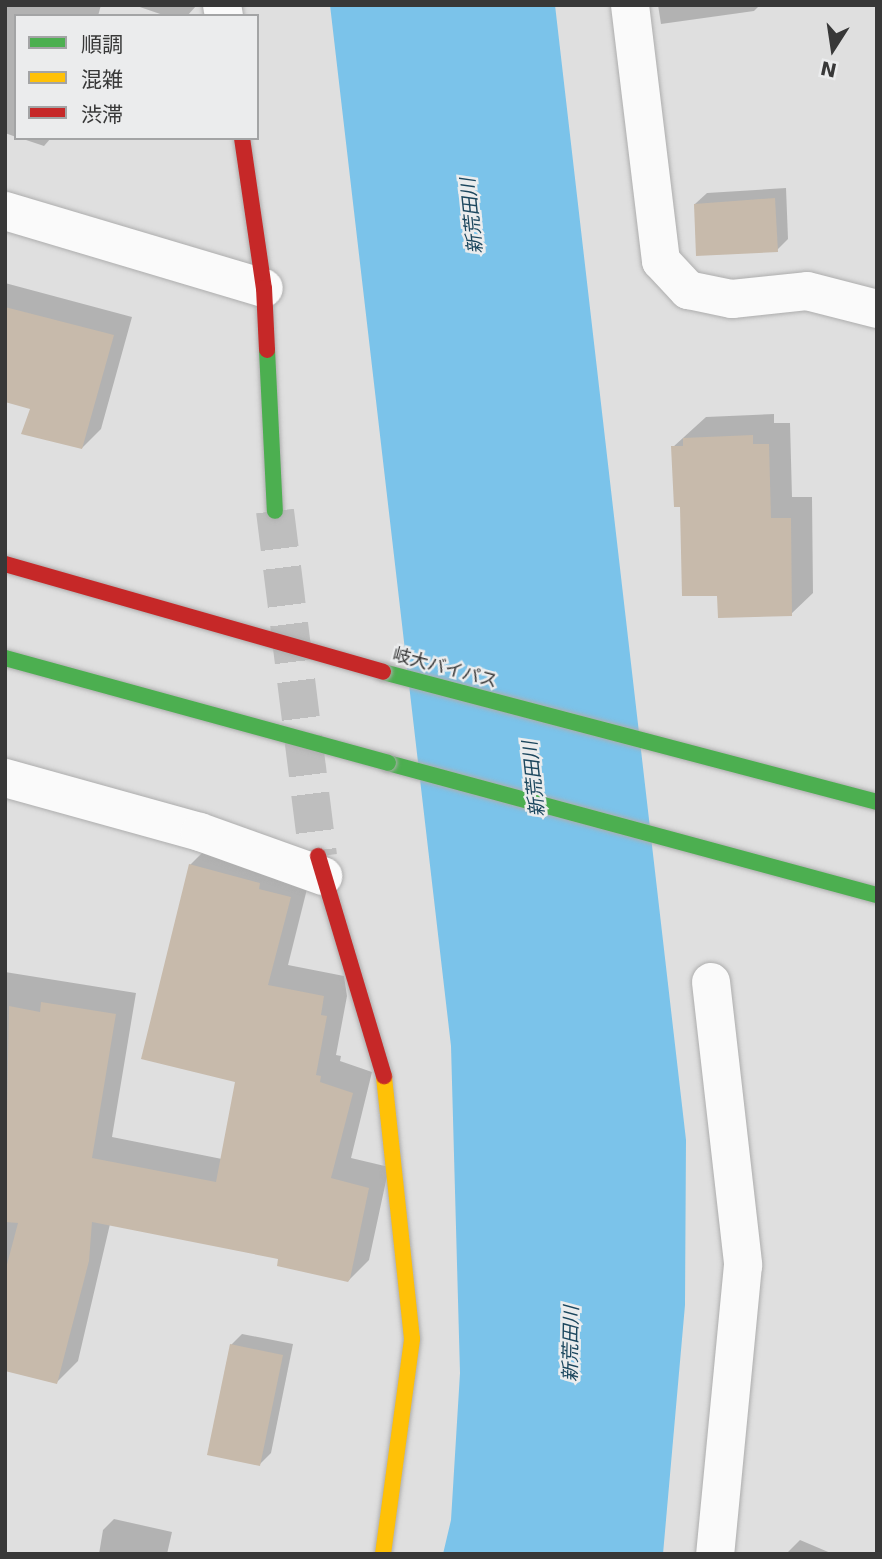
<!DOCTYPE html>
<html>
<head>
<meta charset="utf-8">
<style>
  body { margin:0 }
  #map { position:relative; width:882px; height:1559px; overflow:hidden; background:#dfdfdf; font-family:"DejaVu Sans","Noto Sans JP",sans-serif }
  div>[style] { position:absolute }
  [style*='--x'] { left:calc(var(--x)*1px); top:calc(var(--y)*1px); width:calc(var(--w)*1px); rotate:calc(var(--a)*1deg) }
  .water>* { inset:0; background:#7bc3ea }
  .shadow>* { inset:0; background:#0003 }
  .building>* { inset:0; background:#c7baab }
  .secondary-tunnel>* { height:38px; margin-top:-19px; transform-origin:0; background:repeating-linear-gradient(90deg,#bebebe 0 38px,transparent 0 57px) }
  .roads { filter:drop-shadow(0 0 2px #adadad) drop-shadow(0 0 2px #adadad) }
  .street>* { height:38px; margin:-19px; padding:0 19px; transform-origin:19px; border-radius:19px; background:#fafafa }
  .fast>* { height:16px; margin:-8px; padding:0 8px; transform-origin:8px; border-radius:8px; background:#4caf50 }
  .slow>* { height:16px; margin:-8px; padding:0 8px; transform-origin:8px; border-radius:8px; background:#ffc107 }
  .jam>* { height:16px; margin:-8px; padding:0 8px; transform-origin:8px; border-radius:8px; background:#c62828 }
  .bridges { filter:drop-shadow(0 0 2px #adadad) drop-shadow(0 0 2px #adadad) }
  .fast-bridge>* { height:16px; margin:-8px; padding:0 8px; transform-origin:8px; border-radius:8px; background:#4caf50 }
  .jam-bridge>* { height:16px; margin:-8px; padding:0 8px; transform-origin:8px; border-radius:8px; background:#c62828 }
  span { translate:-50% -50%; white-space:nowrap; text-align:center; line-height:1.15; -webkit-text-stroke:5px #ebeced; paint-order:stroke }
  .street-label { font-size:18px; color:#383838 }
  .water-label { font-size:19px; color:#1b465d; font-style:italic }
  .frame { position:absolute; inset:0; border:7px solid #383838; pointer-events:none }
  .legend { position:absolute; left:14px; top:14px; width:245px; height:126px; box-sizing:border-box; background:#ebeced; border:2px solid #a3a4a5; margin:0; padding:9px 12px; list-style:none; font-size:21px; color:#383838 }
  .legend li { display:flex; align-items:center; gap:14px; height:35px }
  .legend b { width:35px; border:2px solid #a3a4a5 }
  .north { position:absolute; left:798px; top:14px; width:70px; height:70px; -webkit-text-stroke:5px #ebeced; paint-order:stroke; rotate:192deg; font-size:19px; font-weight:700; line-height:28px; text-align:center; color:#383838 }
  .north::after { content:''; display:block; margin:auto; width:24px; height:32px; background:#383838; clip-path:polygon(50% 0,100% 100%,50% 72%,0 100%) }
</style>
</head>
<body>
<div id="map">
  <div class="water">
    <i style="clip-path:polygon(330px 5px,555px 5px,686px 1140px,685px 1305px,663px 1554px,443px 1554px,451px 1520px,460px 1373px,451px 1046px)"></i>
  </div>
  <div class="shadow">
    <i style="clip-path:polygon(5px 5px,101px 5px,98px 16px,16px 16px,16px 137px,5px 133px)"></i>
    <i style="clip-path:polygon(134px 5px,197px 5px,187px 16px,166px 16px)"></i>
    <i style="clip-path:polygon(658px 5px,760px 5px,754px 11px,661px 24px)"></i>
    <i style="clip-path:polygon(20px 138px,51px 138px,44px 146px)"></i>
    <i style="clip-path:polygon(786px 188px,788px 239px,777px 250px,695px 204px,707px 193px)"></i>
    <i style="clip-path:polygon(5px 283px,132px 317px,101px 429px,82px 448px,32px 407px,5px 401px)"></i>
    <i style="clip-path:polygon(774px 414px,774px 423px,790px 423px,792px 497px,812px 497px,813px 593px,791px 614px,719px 594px,682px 505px,673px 447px,706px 417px)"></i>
    <i style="clip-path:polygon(211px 844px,310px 877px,288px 965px,344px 976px,347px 996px,336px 1055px,341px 1056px,340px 1061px,372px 1072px,351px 1158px,389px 1167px,369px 1260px,348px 1281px,280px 1258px,110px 1224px,78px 1361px,57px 1382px,5px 1369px,5px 972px,136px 993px,112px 1137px,222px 1159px,237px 1081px,143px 1057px,190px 865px)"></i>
    <i style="clip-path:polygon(242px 1334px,293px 1344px,271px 1453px,260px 1464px,231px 1345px)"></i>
    <i style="clip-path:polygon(114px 1519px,172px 1532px,167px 1554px,99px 1554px,103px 1530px)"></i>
    <i style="clip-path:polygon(800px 1540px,833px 1554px,786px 1554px)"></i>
  </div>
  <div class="building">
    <i style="clip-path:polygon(775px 198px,778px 252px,696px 256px,694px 204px)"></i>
    <i style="clip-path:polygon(5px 307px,114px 335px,82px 449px,21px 434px,30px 409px,5px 402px)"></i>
    <i style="clip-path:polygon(753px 435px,753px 444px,769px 444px,771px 518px,791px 518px,792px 616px,718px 618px,717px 596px,682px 596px,680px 507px,674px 507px,671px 446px,683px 446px,683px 438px)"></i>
    <i style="clip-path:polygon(189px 864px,260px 883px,259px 889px,291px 897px,268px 985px,324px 996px,321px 1015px,327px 1016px,316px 1075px,321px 1076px,320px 1082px,353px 1093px,331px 1178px,369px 1188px,350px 1279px,348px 1282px,277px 1266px,278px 1259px,92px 1222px,89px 1261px,57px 1384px,5px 1371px,5px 1272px,18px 1223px,5px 1222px,9px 1006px,40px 1012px,41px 1002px,116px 1014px,92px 1158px,216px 1182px,235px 1082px,141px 1059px)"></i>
    <i style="clip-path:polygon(230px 1344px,283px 1355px,260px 1466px,207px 1455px)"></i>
  </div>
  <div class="secondary-tunnel">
    <i style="--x:275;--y:511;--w:348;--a:82.9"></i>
  </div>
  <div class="roads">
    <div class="street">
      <i style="--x:222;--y:5;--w:11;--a:80"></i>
      <i style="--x:630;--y:5;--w:258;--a:83.1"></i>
      <i style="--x:661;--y:261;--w:40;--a:47"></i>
      <i style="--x:688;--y:290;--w:45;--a:11.6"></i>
      <i style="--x:732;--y:299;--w:75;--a:-6.1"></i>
      <i style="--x:807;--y:291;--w:72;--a:14.4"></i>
      <i style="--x:5;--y:211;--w:270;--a:16.6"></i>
      <i style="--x:5;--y:778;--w:202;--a:15.5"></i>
      <i style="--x:200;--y:832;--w:131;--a:19.7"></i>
      <i style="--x:711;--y:982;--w:285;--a:83.5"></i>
      <i style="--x:743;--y:1265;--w:290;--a:95.5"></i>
    </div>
    <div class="fast">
      <i style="--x:267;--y:350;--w:161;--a:87.2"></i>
      <i style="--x:383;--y:672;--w:511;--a:14.74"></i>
      <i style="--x:388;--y:763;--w:507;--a:15.11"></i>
    </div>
    <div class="slow">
      <i style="--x:383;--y:1554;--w:217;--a:-82.3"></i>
      <i style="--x:412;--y:1339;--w:264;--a:-96.1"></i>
    </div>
    <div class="jam">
      <i style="--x:242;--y:138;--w:152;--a:81.7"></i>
      <i style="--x:264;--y:288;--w:62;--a:87.2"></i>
      <i style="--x:318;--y:856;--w:230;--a:73.3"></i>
    </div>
  </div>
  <div class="bridges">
    <div class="fast-bridge">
      <i style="--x:5;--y:658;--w:397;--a:15.3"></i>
    </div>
    <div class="jam-bridge">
      <i style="--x:5;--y:564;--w:393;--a:15.9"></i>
    </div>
  </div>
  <div class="street-label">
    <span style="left:445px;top:668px;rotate:15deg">岐大バイパス</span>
  </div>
  <div class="water-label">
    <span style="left:472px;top:216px;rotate:-96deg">新荒田川</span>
    <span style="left:534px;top:779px;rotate:-96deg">新荒田川</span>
    <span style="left:571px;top:1344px;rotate:-89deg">新荒田川</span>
  </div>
  <div class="frame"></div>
  <ul class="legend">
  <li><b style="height:9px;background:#4caf50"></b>順調</li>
  <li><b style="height:9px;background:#ffc107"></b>混雑</li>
  <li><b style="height:9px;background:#c62828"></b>渋滞</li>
  </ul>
  <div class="north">N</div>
</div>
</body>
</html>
